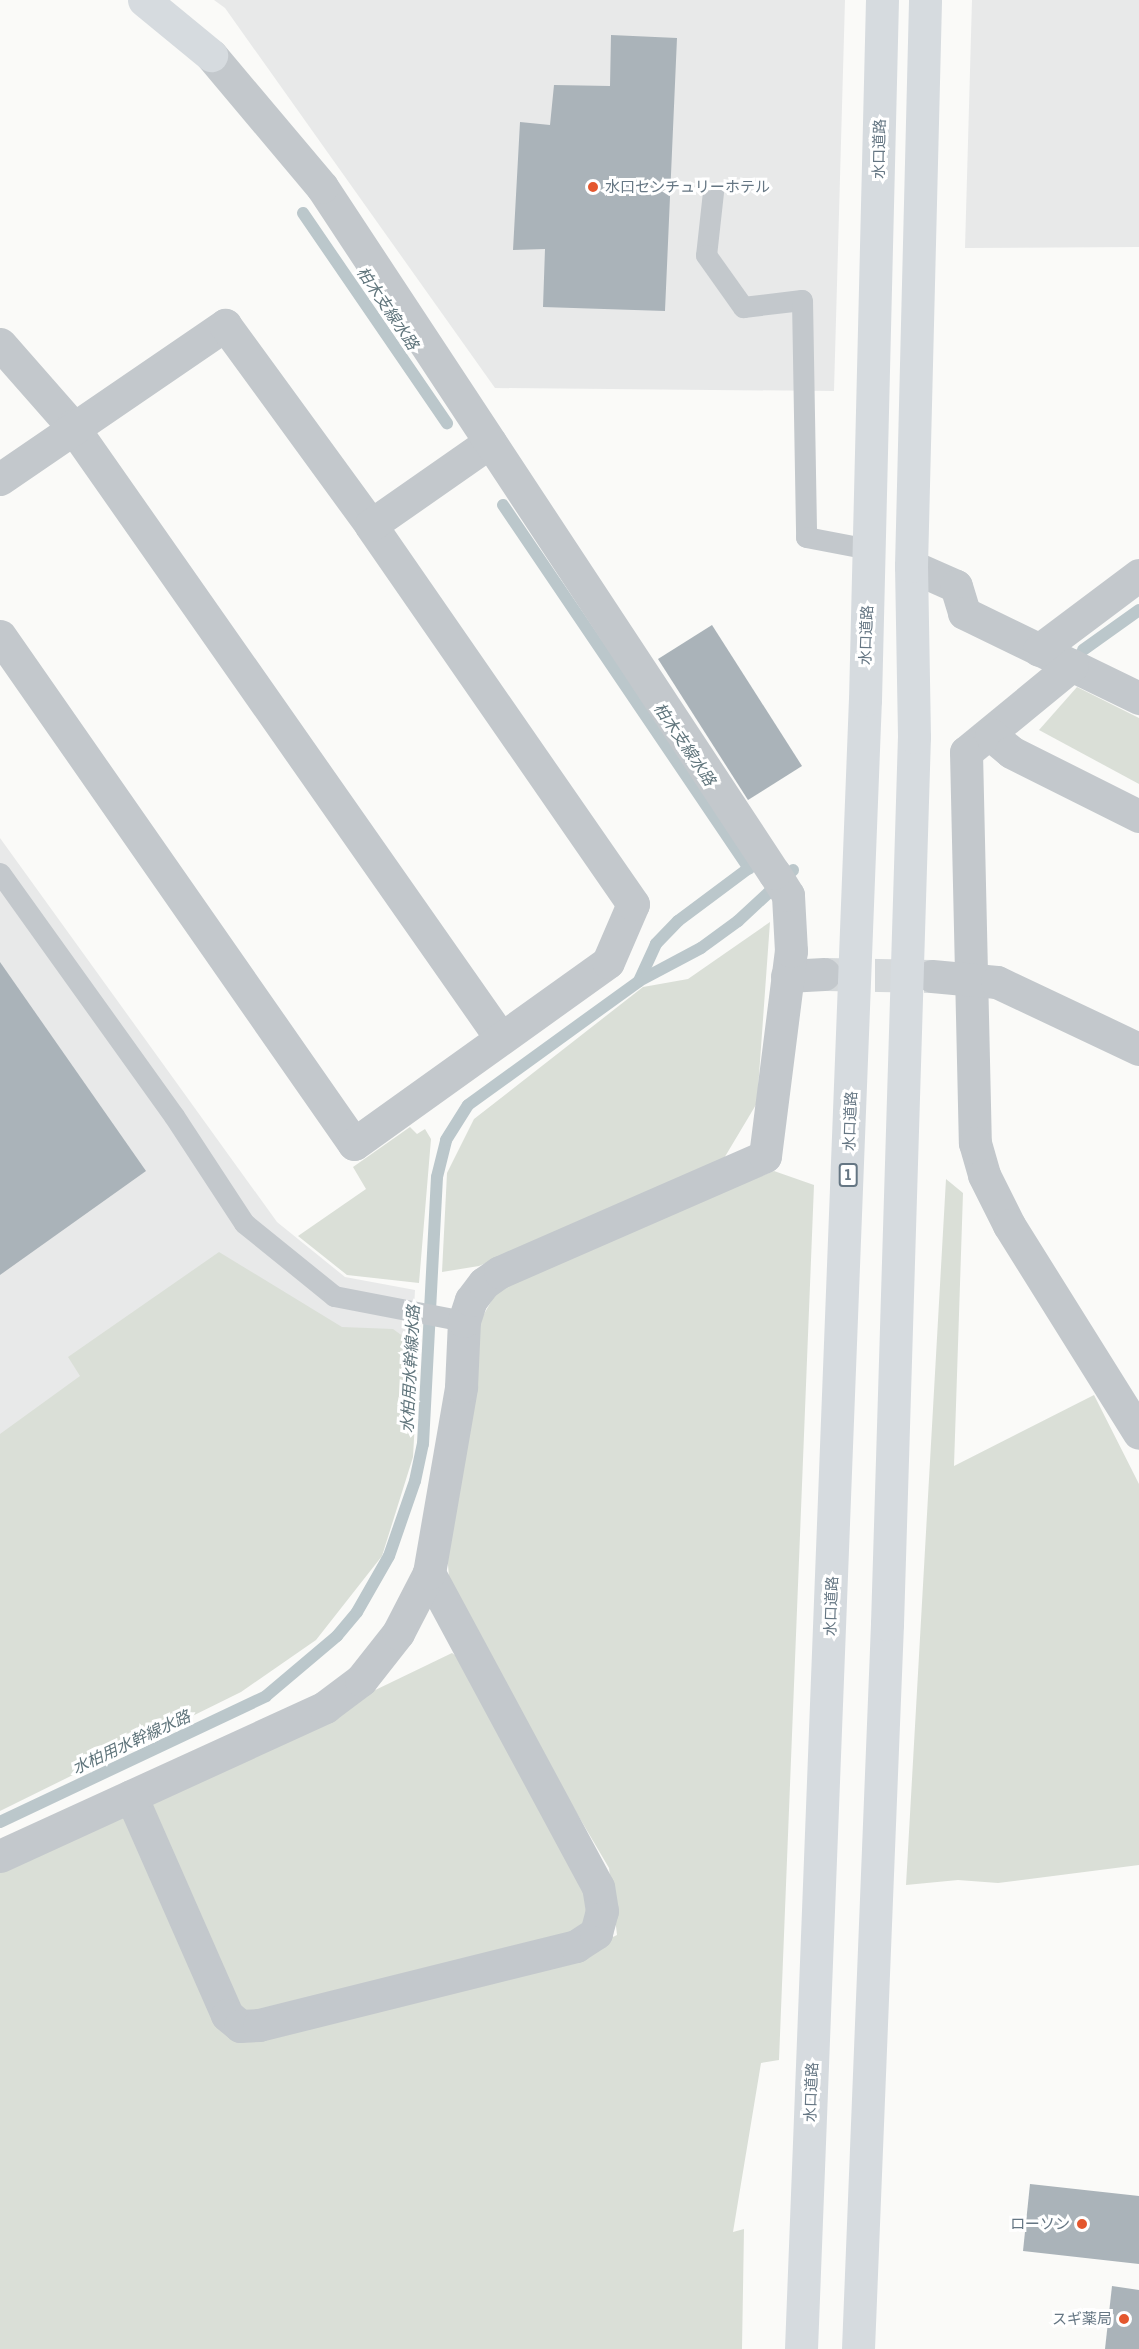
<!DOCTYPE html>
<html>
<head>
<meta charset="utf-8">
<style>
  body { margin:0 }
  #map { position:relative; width:1139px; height:2349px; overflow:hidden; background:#fafaf8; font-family:"Asap Condensed","Noto Sans JP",sans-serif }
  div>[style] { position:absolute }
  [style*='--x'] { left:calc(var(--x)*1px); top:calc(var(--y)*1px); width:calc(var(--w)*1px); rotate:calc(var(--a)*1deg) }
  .built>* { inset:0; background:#e8e9e9 }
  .green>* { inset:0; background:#dadfd7 }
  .stream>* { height:12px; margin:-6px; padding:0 6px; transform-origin:6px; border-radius:6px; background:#bbc7cb }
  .building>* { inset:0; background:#aab3b9 }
  .street-tunnel>* { height:33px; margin-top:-16.5px; transform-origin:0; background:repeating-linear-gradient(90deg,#d5d9db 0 33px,transparent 0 49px) }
  .lane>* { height:21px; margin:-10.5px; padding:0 10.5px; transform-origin:10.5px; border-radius:10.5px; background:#c3c8cc }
  .street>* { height:33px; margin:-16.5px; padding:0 16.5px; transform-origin:16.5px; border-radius:16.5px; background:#c3c8cc }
  .secondary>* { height:33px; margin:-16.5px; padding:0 16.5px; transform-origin:16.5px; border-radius:16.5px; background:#d6dbdf }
  .highway>* { height:33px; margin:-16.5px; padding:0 16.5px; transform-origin:16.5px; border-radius:16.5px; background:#d6dbdf }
  .dots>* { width:16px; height:16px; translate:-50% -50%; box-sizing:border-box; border:3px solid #fff; border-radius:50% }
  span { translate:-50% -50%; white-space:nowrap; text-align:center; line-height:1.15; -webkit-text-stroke:6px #fff; paint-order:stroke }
  .shield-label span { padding:2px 4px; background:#fff; border:2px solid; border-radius:4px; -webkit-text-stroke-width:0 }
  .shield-label { font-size:14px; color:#657683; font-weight:700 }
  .street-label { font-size:15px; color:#657683 }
  .poi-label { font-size:15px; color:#657683 }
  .left { translate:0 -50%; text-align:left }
  .right { translate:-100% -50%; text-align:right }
  .water-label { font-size:16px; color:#60757c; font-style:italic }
</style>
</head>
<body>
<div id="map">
  <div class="built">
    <i style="clip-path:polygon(214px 0,845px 0,834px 391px,495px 388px,225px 8px)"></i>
    <i style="clip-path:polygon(972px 0,1139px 0,1139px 247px,965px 248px)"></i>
    <i style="clip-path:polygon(0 838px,277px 1222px,345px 1277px,415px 1290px,406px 1458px,0 1803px)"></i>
  </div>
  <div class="green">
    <i style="clip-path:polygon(1077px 687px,1139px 718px,1139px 784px,1039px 730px)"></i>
    <i style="clip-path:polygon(770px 922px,757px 1103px,723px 1160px,479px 1266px,442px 1272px,447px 1173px,474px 1119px,643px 987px,688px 979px)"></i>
    <i style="clip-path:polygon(410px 1127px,417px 1134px,425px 1129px,431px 1139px,419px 1283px,347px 1275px,298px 1236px,366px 1189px,353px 1167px)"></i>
    <i style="clip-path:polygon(774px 1171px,814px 1185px,779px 2060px,761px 2063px,733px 2232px,744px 2229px,742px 2349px,0 2349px,0 1869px,129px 1810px,224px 2019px,556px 1965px,617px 1935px,609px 1868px,451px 1599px,447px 1554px,476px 1328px,504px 1279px)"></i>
    <i style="clip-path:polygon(946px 1179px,963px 1193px,954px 1466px,1094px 1395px,1139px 1484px,1139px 1865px,998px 1883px,958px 1880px,906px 1885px)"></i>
    <i style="clip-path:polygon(219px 1252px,342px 1327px,393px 1329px,419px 1348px,413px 1457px,382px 1556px,316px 1640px,241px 1692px,0 1811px,0 1434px,80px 1376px,68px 1357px)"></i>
    <i style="clip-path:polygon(452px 1653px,469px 1665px,593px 1889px,590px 1931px,242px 2022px,141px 1803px)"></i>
  </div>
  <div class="stream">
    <i style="--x:303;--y:213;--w:255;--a:55.6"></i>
    <i style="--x:503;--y:505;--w:439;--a:55.9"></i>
    <i style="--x:749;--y:868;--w:89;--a:143.3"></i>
    <i style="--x:678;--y:921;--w:32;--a:134"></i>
    <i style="--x:656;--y:944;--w:41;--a:114.7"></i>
    <i style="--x:1083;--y:650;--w:69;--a:-35.5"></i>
    <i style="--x:0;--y:1822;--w:294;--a:-25.3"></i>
    <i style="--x:266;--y:1696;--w:93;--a:-40.2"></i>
    <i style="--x:337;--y:1636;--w:31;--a:-50"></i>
    <i style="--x:357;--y:1612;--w:64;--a:-60.3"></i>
    <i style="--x:389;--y:1556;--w:79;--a:-70.9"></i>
    <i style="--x:415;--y:1481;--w:38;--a:-78"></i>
    <i style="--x:423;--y:1444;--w:267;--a:-87"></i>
    <i style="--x:437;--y:1177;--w:38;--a:-76"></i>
    <i style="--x:446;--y:1140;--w:41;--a:-57.8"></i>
    <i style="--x:468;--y:1105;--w:211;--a:-35.9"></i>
    <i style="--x:639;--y:981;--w:70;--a:-28"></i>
    <i style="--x:701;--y:948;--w:46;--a:-36.1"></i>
    <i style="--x:738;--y:921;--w:75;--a:-42.8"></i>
  </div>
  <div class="building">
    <i style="clip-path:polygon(611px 35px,677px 38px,665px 311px,543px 307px,545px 249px,513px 250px,520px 122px,550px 125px,554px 85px,610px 86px)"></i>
    <i style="clip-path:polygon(712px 625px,802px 766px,748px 800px,658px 659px)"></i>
    <i style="clip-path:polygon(0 962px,146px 1171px,0 1275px)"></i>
    <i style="clip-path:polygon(1030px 2184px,1139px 2196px,1139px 2264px,1023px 2251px)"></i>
    <i style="clip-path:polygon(1112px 2286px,1139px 2290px,1139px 2349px,1105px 2349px)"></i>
  </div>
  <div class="street-tunnel">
    <i style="--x:826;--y:974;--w:106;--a:1.1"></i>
  </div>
  <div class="lane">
    <i style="--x:713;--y:192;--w:63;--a:96.3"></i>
    <i style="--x:706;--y:255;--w:64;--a:54.6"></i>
    <i style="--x:743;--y:307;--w:59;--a:-6.8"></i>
    <i style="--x:802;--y:300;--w:237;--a:89"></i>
    <i style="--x:806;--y:537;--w:64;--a:10.8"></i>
    <i style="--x:0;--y:873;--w:299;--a:54.4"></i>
    <i style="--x:174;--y:1116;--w:128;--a:56.8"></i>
    <i style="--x:244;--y:1223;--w:116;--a:39"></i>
    <i style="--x:334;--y:1296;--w:132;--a:10.9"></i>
  </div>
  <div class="street">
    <i style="--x:0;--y:344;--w:109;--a:48.7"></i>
    <i style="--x:72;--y:426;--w:746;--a:54.99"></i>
    <i style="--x:0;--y:479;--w:273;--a:-34.4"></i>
    <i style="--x:225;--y:325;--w:248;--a:53.9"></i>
    <i style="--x:911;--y:566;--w:49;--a:24"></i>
    <i style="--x:956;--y:586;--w:28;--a:73"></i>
    <i style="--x:964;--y:613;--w:195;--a:25.9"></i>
    <i style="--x:0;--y:636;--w:619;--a:55.13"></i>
    <i style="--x:354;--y:1144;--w:312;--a:-35.6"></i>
    <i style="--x:608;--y:962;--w:63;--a:-66.7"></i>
    <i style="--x:633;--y:904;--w:461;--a:-124.7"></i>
    <i style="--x:371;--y:525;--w:145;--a:-34.9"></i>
    <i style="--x:1039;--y:650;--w:125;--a:-36.9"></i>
    <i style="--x:1072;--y:665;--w:137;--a:140.6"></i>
    <i style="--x:966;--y:752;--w:391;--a:88.7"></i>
    <i style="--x:975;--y:1143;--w:33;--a:74"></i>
    <i style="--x:984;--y:1175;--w:56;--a:63.4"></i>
    <i style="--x:1009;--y:1225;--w:245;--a:58"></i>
    <i style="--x:991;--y:735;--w:26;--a:40"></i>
    <i style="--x:1011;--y:752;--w:143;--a:26.6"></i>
    <i style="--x:787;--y:976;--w:37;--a:-3"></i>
    <i style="--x:932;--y:976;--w:65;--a:5.3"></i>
    <i style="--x:997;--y:982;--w:157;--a:25.3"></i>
    <i style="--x:131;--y:1796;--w:239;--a:66.3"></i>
    <i style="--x:227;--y:2015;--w:17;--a:40"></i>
    <i style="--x:240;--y:2026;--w:19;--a:-3"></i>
    <i style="--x:259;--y:2025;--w:327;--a:-14"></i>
    <i style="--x:576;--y:1946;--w:24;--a:-33"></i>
    <i style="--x:596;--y:1933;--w:23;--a:-75"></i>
    <i style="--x:602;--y:1911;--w:24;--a:-99"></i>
    <i style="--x:598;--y:1887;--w:357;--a:-118.3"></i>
    <i style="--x:0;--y:1856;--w:358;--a:-24.6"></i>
    <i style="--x:325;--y:1707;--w:45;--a:-36.9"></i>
    <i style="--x:361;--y:1680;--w:60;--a:-51.8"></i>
    <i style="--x:398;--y:1633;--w:68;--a:-62.7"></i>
    <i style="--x:429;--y:1573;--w:189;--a:-80.2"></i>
    <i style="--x:461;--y:1387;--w:66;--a:-87.4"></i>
    <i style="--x:464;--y:1321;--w:22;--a:-72"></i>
    <i style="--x:471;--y:1300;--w:21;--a:-53"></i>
    <i style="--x:484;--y:1283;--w:19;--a:-35"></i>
    <i style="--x:500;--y:1272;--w:289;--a:-23.6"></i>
    <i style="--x:765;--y:1156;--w:207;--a:-82.8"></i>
    <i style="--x:791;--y:951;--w:56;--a:-93.1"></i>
    <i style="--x:788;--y:895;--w:26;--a:-122"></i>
    <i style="--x:774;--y:873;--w:822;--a:-123.38"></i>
    <i style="--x:322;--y:187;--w:172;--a:-130.1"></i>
  </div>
  <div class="secondary">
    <i style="--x:144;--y:0;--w:87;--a:39.4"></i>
  </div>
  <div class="highway">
    <i style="--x:801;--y:2349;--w:1650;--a:-87.78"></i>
    <i style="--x:865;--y:700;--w:700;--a:-88.61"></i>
    <i style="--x:858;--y:2349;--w:726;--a:-87.71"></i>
    <i style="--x:887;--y:1624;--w:887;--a:-88.26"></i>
    <i style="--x:914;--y:737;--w:171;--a:-91"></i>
    <i style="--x:911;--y:566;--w:566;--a:-88.58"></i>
  </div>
  <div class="dots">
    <i style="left:593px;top:187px;background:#e4572e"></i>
    <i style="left:1082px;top:2224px;background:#e4572e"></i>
    <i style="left:1124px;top:2319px;background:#e4572e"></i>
  </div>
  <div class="shield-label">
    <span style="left:848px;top:1175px">1</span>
  </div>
  <div class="street-label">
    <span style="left:879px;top:149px;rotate:-89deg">水口道路</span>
    <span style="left:866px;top:635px;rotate:-88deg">水口道路</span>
    <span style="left:850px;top:1121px;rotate:-88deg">水口道路</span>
    <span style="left:831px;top:1606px;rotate:-88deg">水口道路</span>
    <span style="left:811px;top:2092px;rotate:-88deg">水口道路</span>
  </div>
  <div class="poi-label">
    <span class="left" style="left:605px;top:187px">水口センチュリーホテル</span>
    <span class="right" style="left:1070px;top:2224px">ローソン</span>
    <span class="right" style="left:1112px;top:2319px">スギ薬局</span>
  </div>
  <div class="water-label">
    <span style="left:388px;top:308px;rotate:56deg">柏木支線水路</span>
    <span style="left:685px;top:744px;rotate:56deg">柏木支線水路</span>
    <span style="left:410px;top:1369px;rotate:-87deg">水柏用水幹線水路</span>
    <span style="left:131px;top:1742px;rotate:-25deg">水柏用水幹線水路</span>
  </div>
</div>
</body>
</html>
